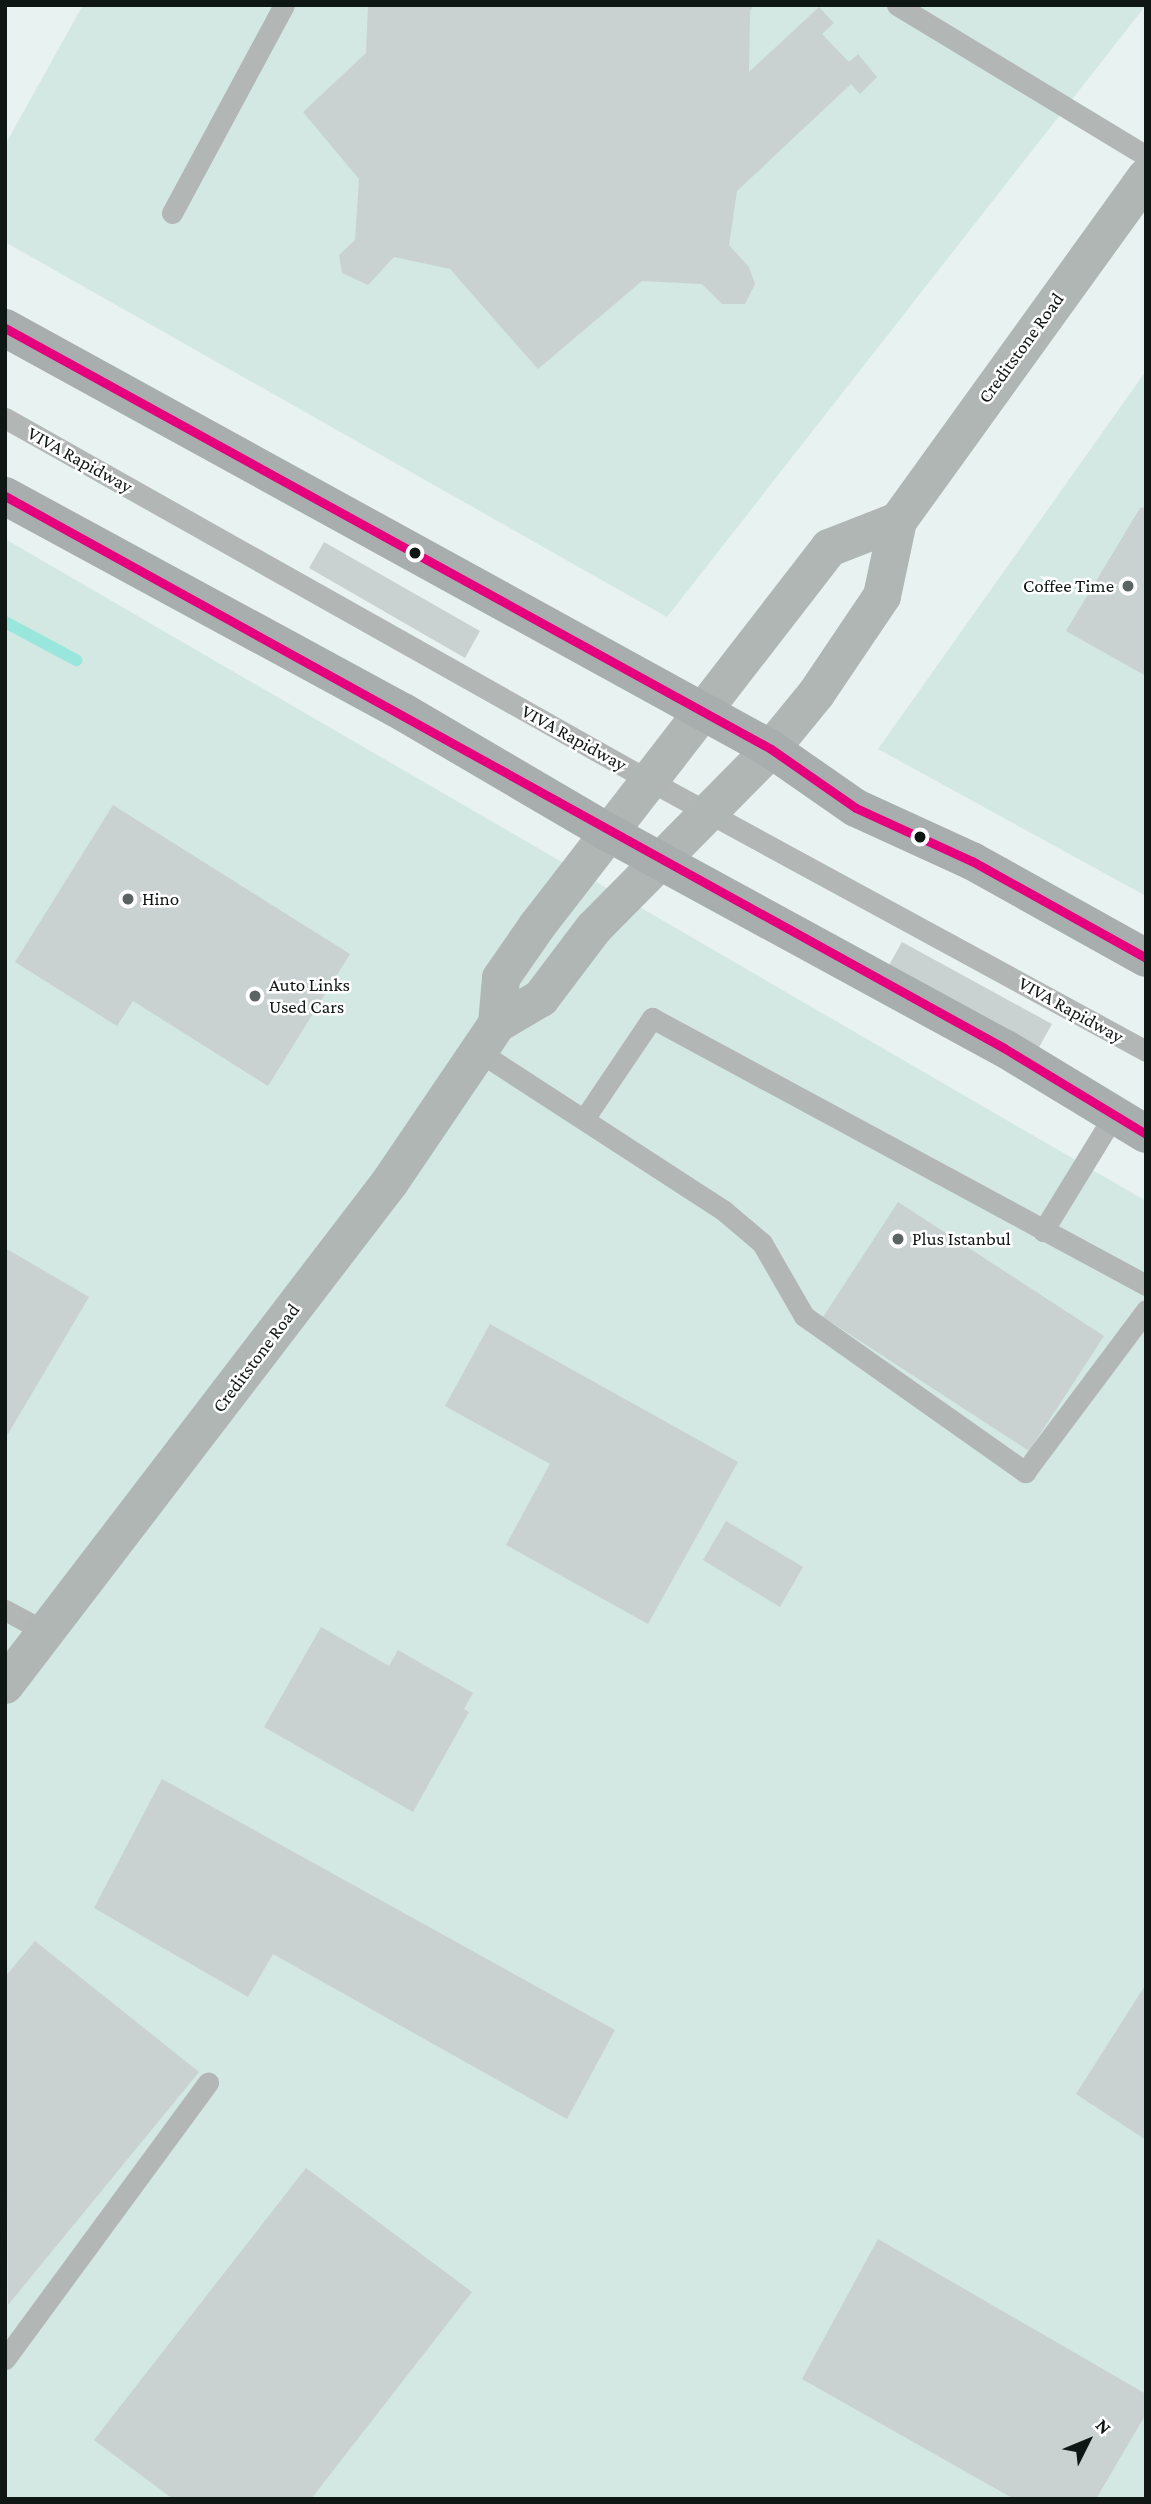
<!DOCTYPE html>
<html>
<head>
<meta charset="utf-8">
<style>
  body { margin:0 }
  #map { position:relative; width:1151px; height:2504px; overflow:hidden; background:#e8f2f0; font-family:"Crimson Pro",serif }
  div>[style] { position:absolute }
  [style*='--x'] { left:calc(var(--x)*1px); top:calc(var(--y)*1px); width:calc(var(--w)*1px); rotate:calc(var(--a)*1deg) }
  .built>* { inset:0; background:#d3e7e3 }
  .stream>* { height:12px; margin:-6px; padding:0 6px; transform-origin:6px; border-radius:6px; background:#99e7dc }
  .building>* { inset:0; background:#c9d2d0 }
  .lane>* { height:21px; margin:-10.5px; padding:0 10.5px; transform-origin:10.5px; border-radius:10.5px; background:#b2b6b5 }
  .secondary>* { height:38px; margin:-19px; padding:0 19px; transform-origin:19px; border-radius:19px; background:#b0b6b4 }
  .primary>* { height:38px; margin:-19px; padding:0 19px; transform-origin:19px; border-radius:19px; background:#a8aeae }
  .bus-1>* { height:9px; margin:-4.5px; padding:0 4.5px; transform-origin:4.5px; border-radius:4.5px; background:#e5007d }
  .dots>* { width:19px; height:19px; translate:-50% -50%; box-sizing:border-box; border:4px solid #fff; border-radius:50% }
  span { translate:-50% -50%; white-space:nowrap; text-align:center; line-height:1.15; -webkit-text-stroke:5px #fff; paint-order:stroke }
  .street-label { font-size:19px; color:#0f1715 }
  .poi-label { font-size:19px; color:#0f1715 }
  .right { translate:-100% -50%; text-align:right }
  .left { translate:0 -50%; text-align:left }
  .frame { position:absolute; inset:0; border:7px solid #0f1715; pointer-events:none }
  .north { position:absolute; left:1053px; top:2406px; width:70px; height:70px; -webkit-text-stroke:5px #fff; paint-order:stroke; rotate:47deg; font-size:19px; font-weight:700; line-height:28px; text-align:center; color:#0f1715 }
  .north::after { content:''; display:block; margin:auto; width:24px; height:32px; background:#0f1715; clip-path:polygon(50% 0,100% 100%,50% 72%,0 100%) }
</style>
</head>
<body>
<div id="map">
  <div class="built">
    <i style="clip-path:polygon(83px 5px,1146px 5px,667px 617px,5px 242px,5px 145px)"></i>
    <i style="clip-path:polygon(1146px 371px,1146px 896px,878px 749px)"></i>
    <i style="clip-path:polygon(5px 539px,1146px 1201px,1146px 2499px,5px 2499px)"></i>
  </div>
  <div class="stream">
    <i style="--x:5;--y:622;--w:81;--a:28.2"></i>
  </div>
  <div class="building">
    <i style="clip-path:polygon(368px 5px,754px 5px,750px 11px,749px 72px,819px 7px,834px 23px,822px 34px,849px 62px,858px 54px,877px 77px,860px 94px,851px 84px,737px 191px,729px 245px,749px 267px,755px 284px,745px 304px,722px 304px,702px 284px,642px 281px,538px 369px,450px 269px,394px 257px,368px 285px,342px 273px,339px 255px,355px 240px,359px 179px,303px 112px,366px 53px)"></i>
    <i style="clip-path:polygon(1146px 507px,1146px 676px,1066px 631px,1140px 508px)"></i>
    <i style="clip-path:polygon(324px 542px,480px 631px,465px 658px,309px 568px)"></i>
    <i style="clip-path:polygon(113px 805px,350px 954px,268px 1086px,133px 1001px,117px 1026px,15px 962px)"></i>
    <i style="clip-path:polygon(902px 942px,1052px 1024px,1038px 1049px,888px 967px)"></i>
    <i style="clip-path:polygon(898px 1202px,1104px 1336px,1029px 1451px,823px 1317px)"></i>
    <i style="clip-path:polygon(5px 1248px,89px 1297px,5px 1439px)"></i>
    <i style="clip-path:polygon(490px 1324px,738px 1462px,648px 1624px,506px 1545px,550px 1464px,445px 1406px)"></i>
    <i style="clip-path:polygon(726px 1521px,803px 1567px,780px 1607px,703px 1560px)"></i>
    <i style="clip-path:polygon(321px 1627px,389px 1666px,398px 1650px,473px 1693px,464px 1709px,469px 1712px,413px 1812px,264px 1727px)"></i>
    <i style="clip-path:polygon(162px 1779px,615px 2030px,567px 2119px,273px 1954px,248px 1997px,94px 1908px)"></i>
    <i style="clip-path:polygon(35px 1941px,199px 2072px,8px 2305px,5px 1977px)"></i>
    <i style="clip-path:polygon(1146px 1984px,1146px 2140px,1076px 2094px)"></i>
    <i style="clip-path:polygon(306px 2168px,472px 2292px,311px 2499px,173px 2499px,94px 2440px)"></i>
    <i style="clip-path:polygon(878px 2239px,1146px 2394px,1146px 2414px,1096px 2499px,1014px 2499px,802px 2379px)"></i>
  </div>
  <div class="lane">
    <i style="--x:897;--y:5;--w:291;--a:31.2"></i>
    <i style="--x:172;--y:213;--w:236;--a:-61.7"></i>
    <i style="--x:5;--y:418;--w:740;--a:29.37"></i>
    <i style="--x:650;--y:781;--w:565;--a:28.56"></i>
    <i style="--x:478;--y:1051;--w:292;--a:33"></i>
    <i style="--x:723;--y:1210;--w:51;--a:40.2"></i>
    <i style="--x:762;--y:1243;--w:84;--a:60.1"></i>
    <i style="--x:804;--y:1316;--w:271;--a:35.2"></i>
    <i style="--x:1025;--y:1472;--w:202;--a:-53.2"></i>
    <i style="--x:584;--y:1119;--w:122;--a:-56"></i>
    <i style="--x:652;--y:1018;--w:562;--a:28.39"></i>
    <i style="--x:1043;--y:1231;--w:136;--a:-58.5"></i>
    <i style="--x:5;--y:1610;--w:47;--a:28.2"></i>
    <i style="--x:5;--y:2359;--w:343;--a:-53.7"></i>
  </div>
  <div class="secondary">
    <i style="--x:497;--y:1024;--w:46;--a:-85"></i>
    <i style="--x:501;--y:978;--w:63;--a:-55.3"></i>
    <i style="--x:537;--y:926;--w:478;--a:-52.3"></i>
    <i style="--x:829;--y:548;--w:74;--a:-21.4"></i>
    <i style="--x:5;--y:1685;--w:633;--a:-52.57"></i>
    <i style="--x:390;--y:1182;--w:191;--a:-55.9"></i>
    <i style="--x:497;--y:1024;--w:51;--a:-30.6"></i>
    <i style="--x:541;--y:998;--w:88;--a:-52.9"></i>
    <i style="--x:594;--y:928;--w:252;--a:-45.3"></i>
    <i style="--x:771;--y:749;--w:71;--a:-50.7"></i>
    <i style="--x:816;--y:694;--w:118;--a:-56"></i>
    <i style="--x:882;--y:596;--w:77;--a:-78"></i>
    <i style="--x:898;--y:521;--w:424;--a:-54.2"></i>
  </div>
  <div class="primary">
    <i style="--x:5;--y:328;--w:874;--a:28.79"></i>
    <i style="--x:771;--y:749;--w:103;--a:34.8"></i>
    <i style="--x:856;--y:808;--w:128;--a:24.6"></i>
    <i style="--x:972;--y:861;--w:199;--a:29.1"></i>
    <i style="--x:5;--y:496;--w:453;--a:28.5"></i>
    <i style="--x:403;--y:712;--w:239;--a:30.4"></i>
    <i style="--x:609;--y:833;--w:450;--a:28.6"></i>
    <i style="--x:1004;--y:1048;--w:166;--a:31.2"></i>
  </div>
  <div class="bus-1">
    <i style="--x:5;--y:328;--w:874;--a:28.79"></i>
    <i style="--x:771;--y:749;--w:103;--a:34.8"></i>
    <i style="--x:856;--y:808;--w:128;--a:24.6"></i>
    <i style="--x:972;--y:861;--w:199;--a:29.1"></i>
    <i style="--x:5;--y:496;--w:1141;--a:28.92"></i>
    <i style="--x:1004;--y:1048;--w:166;--a:31.2"></i>
  </div>
  <div class="dots">
    <i style="left:415px;top:553px;background:#0f1715"></i>
    <i style="left:1128px;top:586px;background:#5b6462"></i>
    <i style="left:920px;top:837px;background:#0f1715"></i>
    <i style="left:128px;top:899px;background:#5b6462"></i>
    <i style="left:255px;top:996px;background:#5b6462"></i>
    <i style="left:898px;top:1239px;background:#5b6462"></i>
  </div>
  <div class="street-label">
    <span style="left:1021px;top:348px;rotate:-54deg">Creditstone Road</span>
    <span style="left:80px;top:460px;rotate:29deg">VIVA Rapidway</span>
    <span style="left:574px;top:738px;rotate:29deg">VIVA Rapidway</span>
    <span style="left:1071px;top:1010px;rotate:29deg">VIVA Rapidway</span>
    <span style="left:256px;top:1358px;rotate:-53deg">Creditstone Road</span>
  </div>
  <div class="poi-label">
    <span class="right" style="left:1114px;top:586px">Coffee Time</span>
    <span class="left" style="left:142px;top:899px">Hino</span>
    <span class="left" style="left:269px;top:996px">Auto Links<br>Used Cars</span>
    <span class="left" style="left:912px;top:1239px">Plus Istanbul</span>
  </div>
  <div class="frame"></div>
  <div class="north">N</div>
</div>
</body>
</html>
